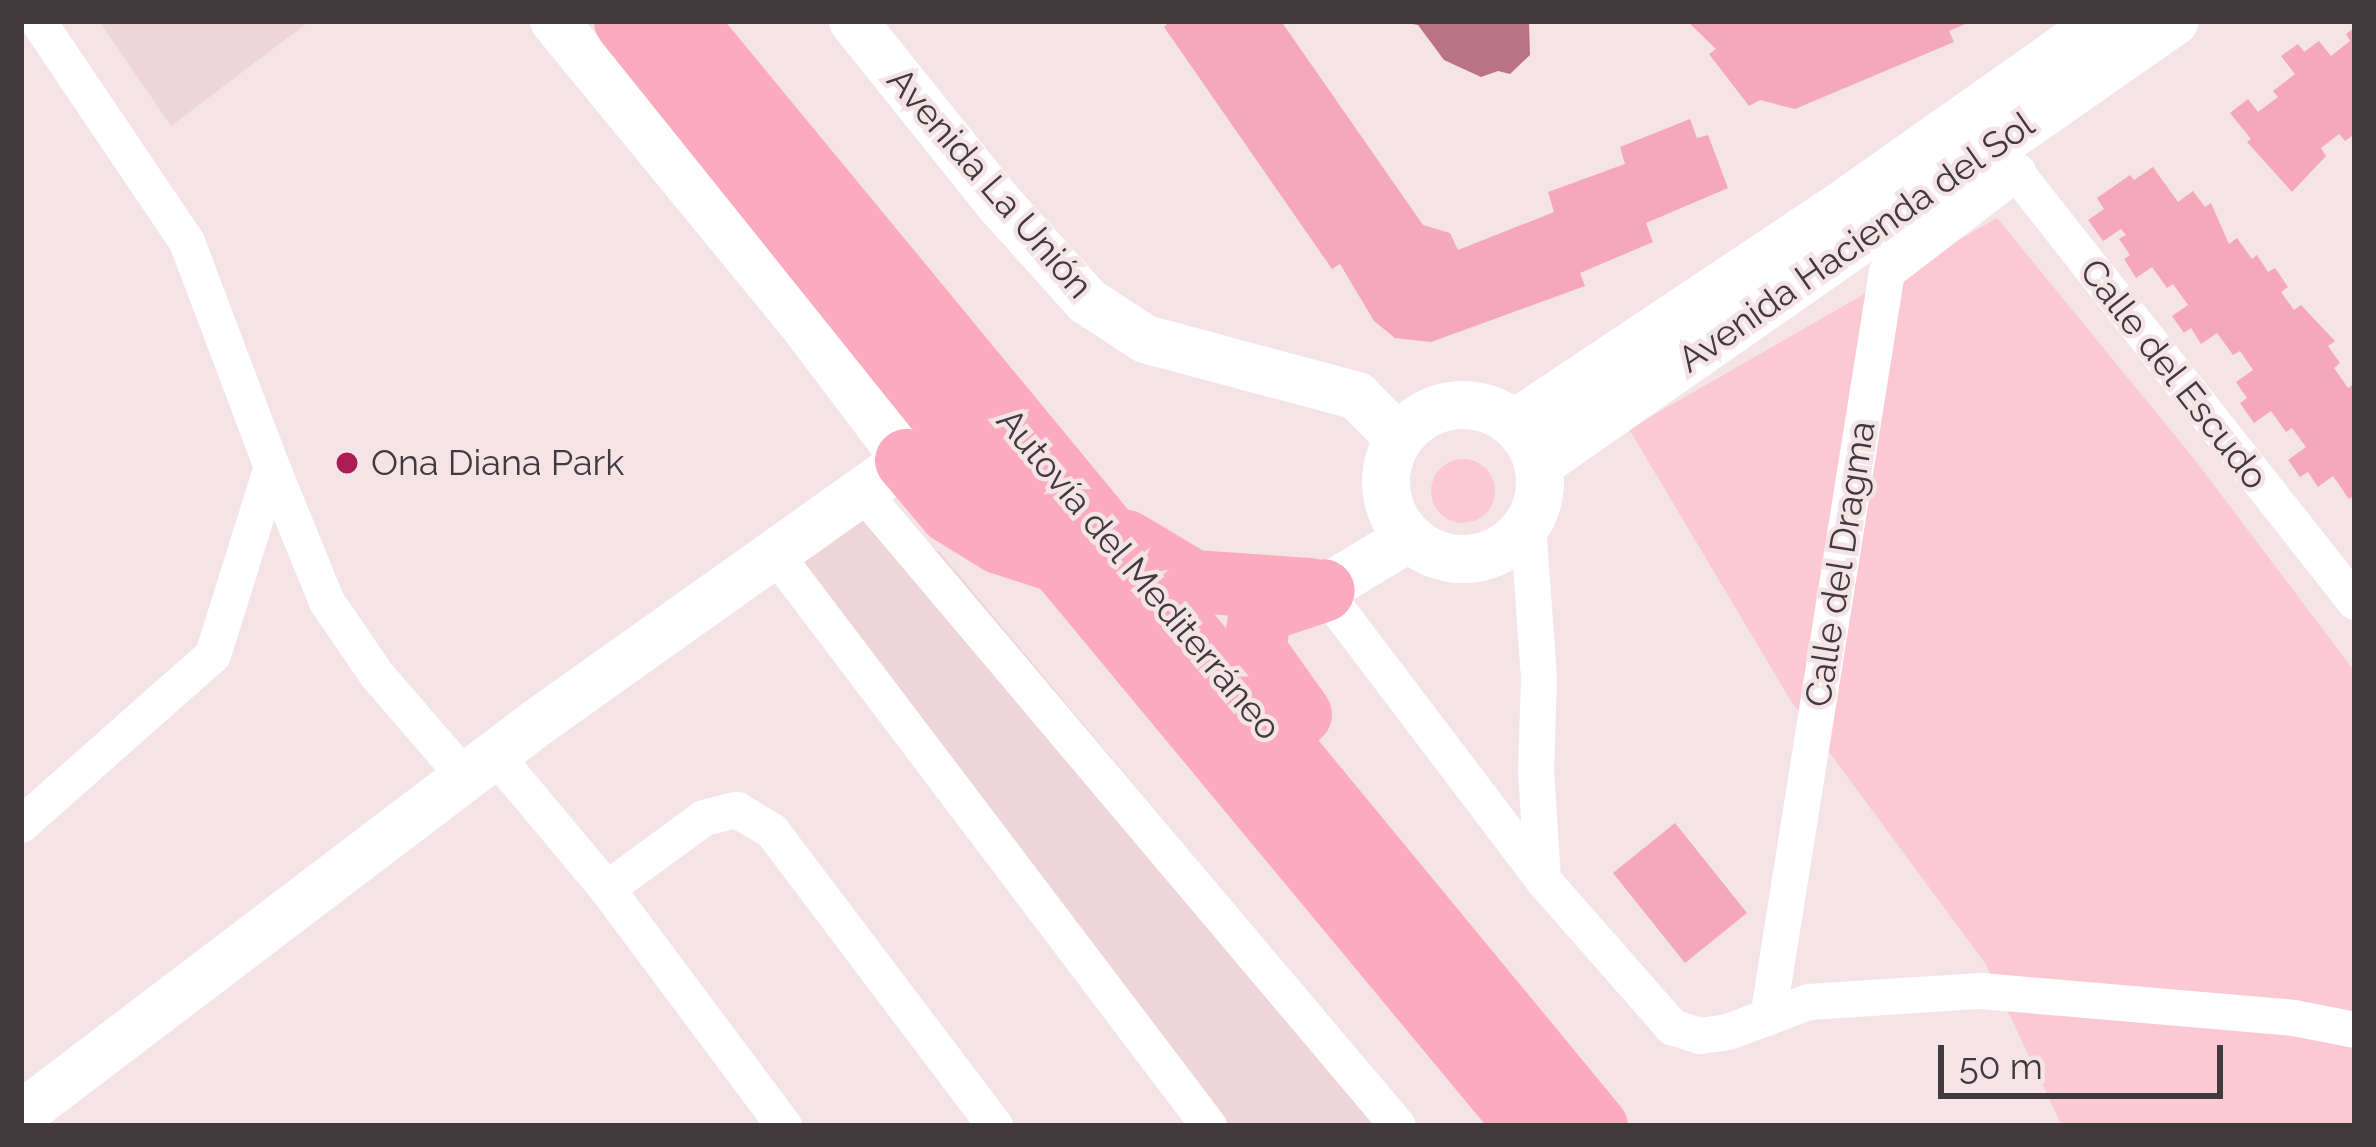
<!DOCTYPE html>
<html>
<head>
<meta charset="utf-8">
<style>
  body { margin:0 }
  #map { position:relative; width:2376px; height:1147px; overflow:hidden; background:#f5e4e7; font-family:Raleway,sans-serif }
  div>[style] { position:absolute }
  [style*='--x'] { left:calc(var(--x)*1px); top:calc(var(--y)*1px); width:calc(var(--w)*1px); rotate:calc(var(--a)*1deg) }
  .built>* { inset:0; background:#eed5da }
  .green>* { inset:0; background:#fbc9d4 }
  .round { border-radius:50% }
  .water>* { inset:0; background:#ba7385 }
  .building>* { inset:0; background:#f4a8ba }
  .street>* { height:36px; margin:-18px; padding:0 18px; transform-origin:18px; border-radius:18px; background:#fff }
  .secondary>* { height:48px; margin:-24px; padding:0 24px; transform-origin:24px; border-radius:24px; background:#fff }
  .secondary>.ring { margin:-24px; padding:0; box-sizing:content-box; background:none; border:48px solid #fff; border-radius:50% }
  .highway>* { height:63px; margin:-31.5px; padding:0 31.5px; transform-origin:31.5px; border-radius:31.5px; background:#fcabbe }
  .dots>* { width:33px; height:33px; translate:-50% -50%; box-sizing:border-box; border:6px solid #f5e4e7; border-radius:50% }
  span { translate:-50% -50%; white-space:nowrap; text-align:center; line-height:1.15; -webkit-text-stroke:9px #f5e4e7; paint-order:stroke }
  .street-label { font-size:36px; color:#413a3c }
  .poi-label { font-size:36px; color:#413a3c }
  .left { translate:0 -50%; text-align:left }
  .frame { position:absolute; inset:0; border:24px solid #413a3c; pointer-events:none }
  .scale { position:absolute; left:1938px; top:1045px; width:285px; height:54px; box-sizing:border-box; border:6px solid #413a3c; border-top:0; padding-left:15px; font-size:36px; line-height:42px; white-space:nowrap; color:#413a3c; -webkit-text-stroke:9px #f5e4e7; paint-order:stroke }
</style>
</head>
<body>
<div id="map">
  <div class="built">
    <i style="clip-path:polygon(99px 21px,310px 21px,171px 126px)"></i>
    <i style="clip-path:polygon(852px 516px,940px 552px,1418px 1126px,1196px 1126px,780px 573px)"></i>
  </div>
  <div class="green">
    <i style="clip-path:polygon(1997px 218px,2195px 460px,2355px 672px,2355px 1126px,2062px 1126px,1985px 963px,1789px 698px,1629px 429px)"></i>
    <i class="round" style="left:1431px;top:459px;width:64px;height:64px"></i>
  </div>
  <div class="water">
    <i style="clip-path:polygon(1396px 21px,1529px 21px,1530px 55px,1510px 74px,1498px 71px,1481px 77px,1444px 60px,1418px 25px)"></i>
  </div>
  <div class="building">
    <i style="clip-path:polygon(1170px 21px,1281px 21px,1423px 225px,1450px 233px,1458px 250px,1554px 212px,1548px 192px,1625px 164px,1620px 147px,1690px 119px,1697px 138px,1708px 135px,1728px 188px,1646px 223px,1653px 242px,1580px 273px,1585px 286px,1431px 342px,1395px 338px,1374px 321px,1340px 264px,1332px 269px,1164px 27px)"></i>
    <i style="clip-path:polygon(1687px 21px,1972px 21px,1949px 31px,1954px 42px,1795px 109px,1760px 100px,1749px 106px,1709px 54px,1716px 49px)"></i>
    <i style="clip-path:polygon(2355px 27px,2355px 134px,2345px 141px,2339px 134px,2321px 148px,2326px 156px,2292px 192px,2247px 142px,2251px 139px,2230px 113px,2248px 99px,2258px 112px,2278px 97px,2273px 91px,2295px 74px,2281px 56px,2298px 44px,2304px 52px,2319px 41px,2331px 56px,2350px 41px,2346px 34px)"></i>
    <i style="clip-path:polygon(2153px 167px,2178px 202px,2193px 191px,2205px 207px,2211px 203px,2229px 244px,2237px 238px,2252px 259px,2257px 255px,2268px 272px,2275px 268px,2288px 287px,2281px 292px,2294px 310px,2301px 305px,2335px 341px,2328px 346px,2340px 363px,2334px 368px,2348px 388px,2355px 383px,2355px 495px,2349px 499px,2333px 476px,2318px 487px,2308px 472px,2300px 477px,2288px 460px,2306px 447px,2292px 428px,2286px 432px,2271px 411px,2254px 423px,2240px 403px,2247px 398px,2236px 382px,2253px 370px,2240px 351px,2233px 355px,2217px 333px,2201px 344px,2191px 328px,2184px 333px,2172px 316px,2188px 305px,2173px 284px,2167px 288px,2152px 267px,2136px 278px,2124px 259px,2130px 255px,2119px 239px,2126px 235px,2121px 229px,2103px 241px,2088px 220px,2104px 209px,2097px 198px,2130px 175px,2134px 180px)"></i>
    <i style="clip-path:polygon(1675px 823px,1747px 913px,1685px 963px,1613px 873px)"></i>
  </div>
  <div class="street">
    <i style="--x:2004;--y:157;--w:567;--a:51.73"></i>
    <i style="--x:272;--y:467;--w:146;--a:67.8"></i>
    <i style="--x:327;--y:602;--w:88;--a:55.6"></i>
    <i style="--x:377;--y:675;--w:135;--a:49.2"></i>
    <i style="--x:859;--y:488;--w:835;--a:49.81"></i>
    <i style="--x:1528;--y:524;--w:154;--a:85.9"></i>
    <i style="--x:1539;--y:678;--w:93;--a:91.8"></i>
    <i style="--x:1536;--y:771;--w:109;--a:86.3"></i>
    <i style="--x:1543;--y:880;--w:196;--a:48.7"></i>
    <i style="--x:1672;--y:1027;--w:29;--a:18"></i>
    <i style="--x:1700;--y:1036;--w:28;--a:-8"></i>
    <i style="--x:1728;--y:1032;--w:86;--a:-20.3"></i>
    <i style="--x:1809;--y:1002;--w:172;--a:-3.7"></i>
    <i style="--x:1981;--y:991;--w:314;--a:4.9"></i>
    <i style="--x:2294;--y:1018;--w:62;--a:11.1"></i>
    <i style="--x:773;--y:551;--w:722;--a:52.83"></i>
    <i style="--x:1323;--y:590;--w:364;--a:52.8"></i>
    <i style="--x:495;--y:755;--w:175;--a:50.1"></i>
    <i style="--x:607;--y:889;--w:296;--a:53.2"></i>
    <i style="--x:21;--y:825;--w:256;--a:-41.5"></i>
    <i style="--x:213;--y:655;--w:197;--a:-72.6"></i>
    <i style="--x:272;--y:467;--w:241;--a:-110.7"></i>
    <i style="--x:187;--y:242;--w:267;--a:-124"></i>
    <i style="--x:607;--y:889;--w:120;--a:-36.2"></i>
    <i style="--x:704;--y:818;--w:34;--a:-14"></i>
    <i style="--x:737;--y:810;--w:41;--a:31"></i>
    <i style="--x:772;--y:831;--w:370;--a:52.9"></i>
    <i style="--x:1768;--y:1018;--w:755;--a:-80.94"></i>
    <i style="--x:1887;--y:272;--w:165;--a:-37.4"></i>
  </div>
  <div class="secondary">
    <i style="--x:853;--y:21;--w:231;--a:51.3"></i>
    <i style="--x:997;--y:201;--w:135;--a:48"></i>
    <i style="--x:1087;--y:301;--w:69;--a:33.2"></i>
    <i style="--x:1145;--y:339;--w:220;--a:15"></i>
    <i style="--x:1357;--y:396;--w:59;--a:45"></i>
    <i class="ring" style="left:1386px;top:405px;width:106px;height:106px"></i>
    <i style="--x:1514;--y:424;--w:382;--a:-33.7"></i>
    <i style="--x:1832;--y:212;--w:332;--a:-35.2"></i>
    <i style="--x:1538;--y:465;--w:776;--a:-34.88"></i>
    <i style="--x:1323;--y:590;--w:100;--a:-31.2"></i>
    <i style="--x:21;--y:1115;--w:649;--a:-37.24"></i>
    <i style="--x:538;--y:722;--w:452;--a:-35.4"></i>
    <i style="--x:906;--y:460;--w:169;--a:-127.1"></i>
    <i style="--x:804;--y:325;--w:394;--a:-129.4"></i>
  </div>
  <div class="highway">
    <i style="--x:625;--y:21;--w:692;--a:51.28"></i>
    <i style="--x:1058;--y:561;--w:734;--a:50.3"></i>
    <i style="--x:684;--y:21;--w:1433;--a:50.47"></i>
    <i style="--x:906;--y:460;--w:68;--a:49.8"></i>
    <i style="--x:950;--y:512;--w:57;--a:31.5"></i>
    <i style="--x:999;--y:542;--w:58;--a:18.1"></i>
    <i style="--x:1126;--y:541;--w:78;--a:30.8"></i>
    <i style="--x:1193;--y:581;--w:116;--a:3.9"></i>
    <i style="--x:1300;--y:714;--w:80;--a:-125.3"></i>
    <i style="--x:1254;--y:649;--w:38;--a:-81"></i>
    <i style="--x:1260;--y:611;--w:66;--a:-18.4"></i>
  </div>
  <div class="dots">
    <i style="left:347px;top:463px;background:#ab1b54"></i>
  </div>
  <div class="street-label">
    <span style="left:990px;top:183px;rotate:49deg">Avenida La Unión</span>
    <span style="left:1856px;top:242px;rotate:-35deg">Avenida Hacienda del Sol</span>
    <span style="left:2174px;top:374px;rotate:52deg">Calle del Escudo</span>
    <span style="left:1840px;top:564px;rotate:-81deg">Calle del Dragma</span>
    <span style="left:1139px;top:574px;rotate:50deg">Autovía del Mediterráneo</span>
  </div>
  <div class="poi-label">
    <span class="left" style="left:371px;top:463px">Ona Diana Park</span>
  </div>
  <div class="frame"></div>
  <div class="scale">50 m</div>
</div>
</body>
</html>
